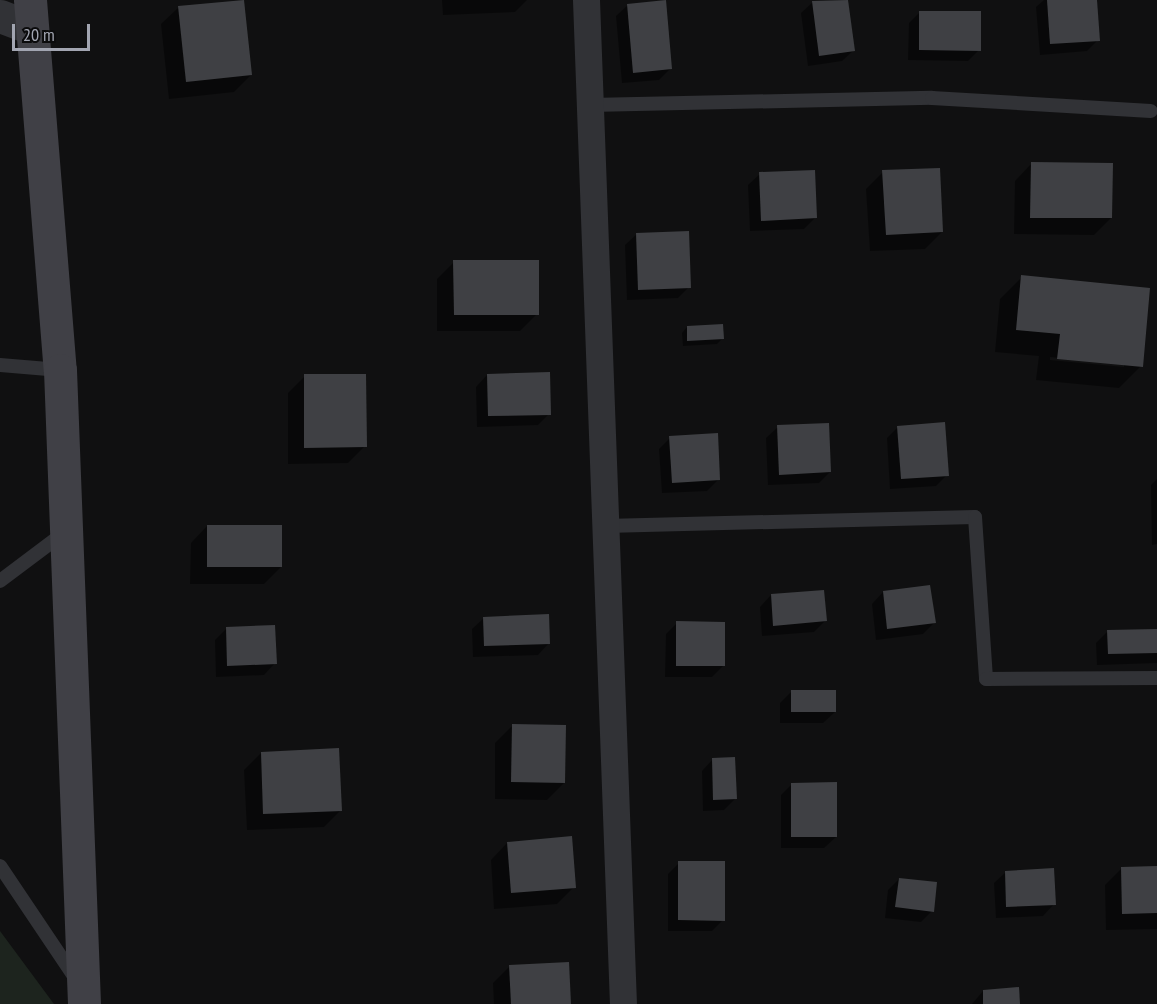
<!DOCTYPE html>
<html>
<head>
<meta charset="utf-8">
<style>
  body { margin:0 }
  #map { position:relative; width:1157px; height:1004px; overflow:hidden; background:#101011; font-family:"PT Sans Narrow",sans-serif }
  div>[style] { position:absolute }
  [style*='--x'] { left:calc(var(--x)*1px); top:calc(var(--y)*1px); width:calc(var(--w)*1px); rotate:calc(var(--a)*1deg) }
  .green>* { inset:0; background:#1d241e }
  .shadow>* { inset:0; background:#0007 }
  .building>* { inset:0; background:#3f4044 }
  .service>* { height:14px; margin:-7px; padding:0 7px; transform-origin:7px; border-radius:7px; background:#313236 }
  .minor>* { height:27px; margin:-13.5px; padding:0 13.5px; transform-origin:13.5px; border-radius:13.5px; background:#313236 }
  .tertiary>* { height:33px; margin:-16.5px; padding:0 16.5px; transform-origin:16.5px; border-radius:16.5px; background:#313236 }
  .secondary>* { height:33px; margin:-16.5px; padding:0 16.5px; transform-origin:16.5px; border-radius:16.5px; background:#404046 }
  span { translate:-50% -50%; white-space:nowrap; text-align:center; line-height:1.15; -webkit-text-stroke:6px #0b0b0c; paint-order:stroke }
  .scale { position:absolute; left:12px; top:24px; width:78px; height:27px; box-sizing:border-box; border:3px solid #a2a5b1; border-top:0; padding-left:8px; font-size:18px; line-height:21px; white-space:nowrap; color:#a2a5b1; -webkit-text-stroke:4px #0b0b0c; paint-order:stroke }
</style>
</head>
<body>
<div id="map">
  <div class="green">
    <i style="clip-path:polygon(0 931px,54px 1004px,0 1004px)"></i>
  </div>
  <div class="shadow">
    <i style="clip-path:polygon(442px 0,527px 0,515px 12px,443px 15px)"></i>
    <i style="clip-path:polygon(847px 0,854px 50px,842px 61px,808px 66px,801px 13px,813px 2px)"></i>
    <i style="clip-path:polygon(1044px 0,1095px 0,1098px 40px,1087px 51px,1040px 55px,1036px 7px)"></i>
    <i style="clip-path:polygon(628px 5px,670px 69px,659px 80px,622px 83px,616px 16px)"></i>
    <i style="clip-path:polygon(178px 8px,251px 75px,234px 92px,169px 99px,161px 24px)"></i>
    <i style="clip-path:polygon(920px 12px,979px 50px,968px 61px,908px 60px,909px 23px)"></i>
    <i style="clip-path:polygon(1031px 164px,1111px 218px,1094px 235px,1014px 234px,1015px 181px)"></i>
    <i style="clip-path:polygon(883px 172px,942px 232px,925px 249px,870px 251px,866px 189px)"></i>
    <i style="clip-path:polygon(760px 174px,815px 218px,804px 229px,750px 231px,748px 185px)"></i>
    <i style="clip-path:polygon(637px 234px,689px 287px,678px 298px,627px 300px,625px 245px)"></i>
    <i style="clip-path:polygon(454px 262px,537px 314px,520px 331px,437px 331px,437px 279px)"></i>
    <i style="clip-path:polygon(evenodd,1022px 277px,1141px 366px,1119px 388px,1036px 380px,1039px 356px,995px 352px,1000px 299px,1022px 277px,1050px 357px,1124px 364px,1124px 367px,1050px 360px,1050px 357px)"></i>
    <i style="clip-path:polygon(687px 327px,723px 338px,717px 344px,683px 346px,682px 333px)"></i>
    <i style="clip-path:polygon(487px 375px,549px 414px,538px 425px,477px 427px,476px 387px)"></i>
    <i style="clip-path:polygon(305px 376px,365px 446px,348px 463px,288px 464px,288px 393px)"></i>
    <i style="clip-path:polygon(778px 427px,830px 472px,819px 483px,768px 485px,766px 438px)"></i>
    <i style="clip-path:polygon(898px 427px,947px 475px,936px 486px,890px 489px,887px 438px)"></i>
    <i style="clip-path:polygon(670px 438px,719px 479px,707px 491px,662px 493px,659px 449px)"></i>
    <i style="clip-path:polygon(1157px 479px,1157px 544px,1152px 545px,1151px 485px)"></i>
    <i style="clip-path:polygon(207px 526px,281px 567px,264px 584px,190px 584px,191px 543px)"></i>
    <i style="clip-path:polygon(883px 592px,934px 623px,923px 634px,876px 640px,872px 604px)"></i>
    <i style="clip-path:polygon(771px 595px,825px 621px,814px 632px,762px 636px,760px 607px)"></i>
    <i style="clip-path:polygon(484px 618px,549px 643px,538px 655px,473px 657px,472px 629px)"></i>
    <i style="clip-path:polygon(677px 623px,723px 666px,712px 677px,665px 677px,666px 634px)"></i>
    <i style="clip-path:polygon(226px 629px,275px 663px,264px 675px,216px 677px,215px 640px)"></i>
    <i style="clip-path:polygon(1157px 630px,1157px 663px,1097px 665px,1096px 643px,1108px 631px)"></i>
    <i style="clip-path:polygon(792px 691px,835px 712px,823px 723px,780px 723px,780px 703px)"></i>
    <i style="clip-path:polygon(512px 726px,564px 783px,547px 800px,495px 799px,495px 743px)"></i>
    <i style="clip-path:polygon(261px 753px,341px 810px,324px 827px,247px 830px,244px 770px)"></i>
    <i style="clip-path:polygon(713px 759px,735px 799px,724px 810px,703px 811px,702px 771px)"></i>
    <i style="clip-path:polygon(792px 784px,836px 837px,824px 848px,781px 848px,781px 795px)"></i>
    <i style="clip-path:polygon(507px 843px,574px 887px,557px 904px,494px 909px,491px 860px)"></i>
    <i style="clip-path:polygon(679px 863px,723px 920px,712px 931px,668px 931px,668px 874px)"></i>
    <i style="clip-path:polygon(1122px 868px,1157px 868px,1157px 929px,1106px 930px,1105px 885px)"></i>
    <i style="clip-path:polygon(1006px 872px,1054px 904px,1043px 916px,996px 918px,994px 883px)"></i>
    <i style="clip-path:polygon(899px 879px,932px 911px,921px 922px,885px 918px,888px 890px)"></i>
    <i style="clip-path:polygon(510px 966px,569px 1004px,494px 1004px,493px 983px)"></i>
    <i style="clip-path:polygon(983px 991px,1018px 1004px,972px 1004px)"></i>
  </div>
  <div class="building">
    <i style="clip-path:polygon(244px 0,252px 75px,186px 82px,178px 6px)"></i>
    <i style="clip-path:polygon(666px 0,672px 69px,633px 73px,627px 4px)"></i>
    <i style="clip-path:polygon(848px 0,855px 51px,819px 56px,812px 1px)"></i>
    <i style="clip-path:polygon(1047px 0,1097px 0,1100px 41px,1050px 44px)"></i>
    <i style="clip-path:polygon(919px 11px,981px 11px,981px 51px,919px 50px)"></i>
    <i style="clip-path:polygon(1031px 162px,1113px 163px,1112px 218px,1030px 218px)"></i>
    <i style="clip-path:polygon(940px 168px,943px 232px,886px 235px,882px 170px)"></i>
    <i style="clip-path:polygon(815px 170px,817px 218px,761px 221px,759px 172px)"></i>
    <i style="clip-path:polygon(689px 231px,691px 288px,638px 290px,636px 233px)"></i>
    <i style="clip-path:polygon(453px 260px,539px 260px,539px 315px,454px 315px)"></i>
    <i style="clip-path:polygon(1021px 275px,1150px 288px,1143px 367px,1057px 359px,1060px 334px,1016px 330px)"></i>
    <i style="clip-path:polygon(723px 324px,724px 339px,687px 341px,687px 326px)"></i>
    <i style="clip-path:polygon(550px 372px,551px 415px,488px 416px,487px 374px)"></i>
    <i style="clip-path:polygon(304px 374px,366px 374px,367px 447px,304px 448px)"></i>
    <i style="clip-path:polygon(945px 422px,949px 476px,901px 479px,897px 426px)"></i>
    <i style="clip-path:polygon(829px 423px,831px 472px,779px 475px,777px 425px)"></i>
    <i style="clip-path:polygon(718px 433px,720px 480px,672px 483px,669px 436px)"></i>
    <i style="clip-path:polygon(207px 525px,282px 525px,282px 567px,207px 567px)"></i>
    <i style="clip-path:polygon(930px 585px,936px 623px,887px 629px,883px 591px)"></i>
    <i style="clip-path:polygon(824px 590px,827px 621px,773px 626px,771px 594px)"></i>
    <i style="clip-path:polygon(549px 614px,550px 644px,484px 646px,483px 617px)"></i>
    <i style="clip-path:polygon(676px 621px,725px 622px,725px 666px,676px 666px)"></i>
    <i style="clip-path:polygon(275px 625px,277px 664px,227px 666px,226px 627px)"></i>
    <i style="clip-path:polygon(1157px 629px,1157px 653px,1108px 654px,1107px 630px)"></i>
    <i style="clip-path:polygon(791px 690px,836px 690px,836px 712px,791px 712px)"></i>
    <i style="clip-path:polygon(512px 724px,566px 725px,565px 783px,511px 782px)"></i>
    <i style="clip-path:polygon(339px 748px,342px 811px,263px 814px,261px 752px)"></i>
    <i style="clip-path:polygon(735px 757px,737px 799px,713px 800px,712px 758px)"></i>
    <i style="clip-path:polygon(837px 782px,837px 837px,791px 837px,791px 783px)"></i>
    <i style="clip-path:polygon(572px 836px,576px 888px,511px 893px,507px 842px)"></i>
    <i style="clip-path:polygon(678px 861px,725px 861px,725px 921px,678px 920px)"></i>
    <i style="clip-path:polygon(1157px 866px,1157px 913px,1122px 914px,1121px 867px)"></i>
    <i style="clip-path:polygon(1054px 868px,1056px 905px,1006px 907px,1005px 871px)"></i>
    <i style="clip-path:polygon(899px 878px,937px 882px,934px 912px,895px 907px)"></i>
    <i style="clip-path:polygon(569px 962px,571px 1004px,511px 1004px,509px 965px)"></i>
    <i style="clip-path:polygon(1019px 987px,1020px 1004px,983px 1004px,983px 990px)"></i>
  </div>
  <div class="service">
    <i style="--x:590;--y:105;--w:342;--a:-1.2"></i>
    <i style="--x:932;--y:98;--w:219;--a:3.4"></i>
    <i style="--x:0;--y:365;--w:60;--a:4.8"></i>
    <i style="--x:605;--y:526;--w:370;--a:-1.4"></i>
    <i style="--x:975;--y:517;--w:162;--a:86.1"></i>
    <i style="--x:986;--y:679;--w:171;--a:-0.3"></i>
    <i style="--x:0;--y:581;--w:80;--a:-36.9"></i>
    <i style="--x:0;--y:866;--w:136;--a:56.1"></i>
  </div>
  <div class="minor">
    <i style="--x:586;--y:0;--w:1005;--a:87.89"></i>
  </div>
  <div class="tertiary">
    <i style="--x:0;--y:16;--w:34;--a:21"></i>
  </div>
  <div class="secondary">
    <i style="--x:30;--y:0;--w:371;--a:85.4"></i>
    <i style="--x:60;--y:370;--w:634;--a:87.83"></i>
  </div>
  <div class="scale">20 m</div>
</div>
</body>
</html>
